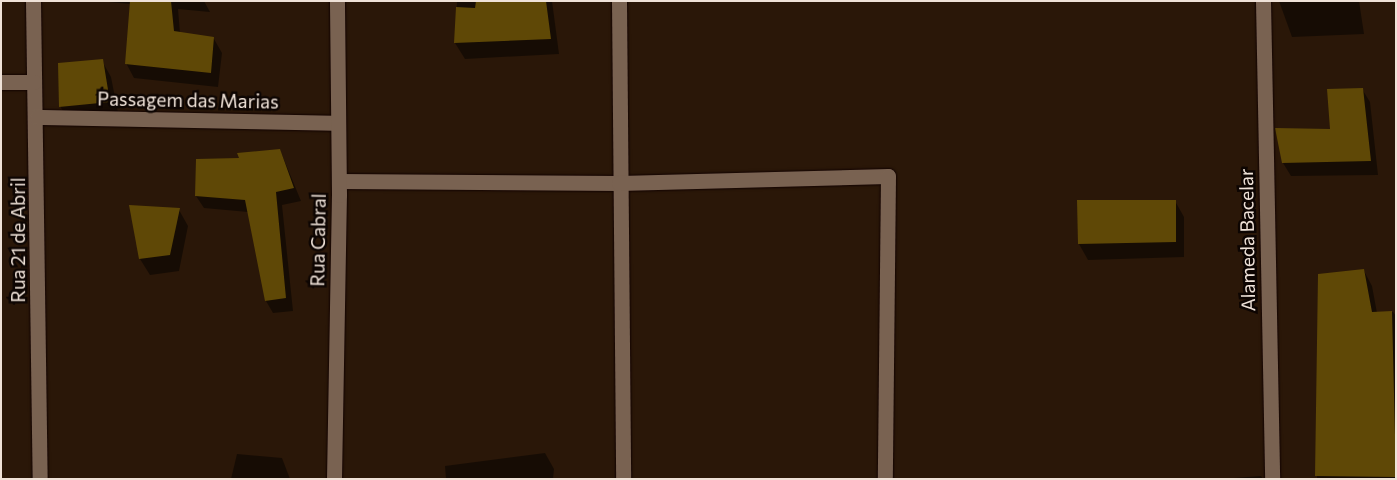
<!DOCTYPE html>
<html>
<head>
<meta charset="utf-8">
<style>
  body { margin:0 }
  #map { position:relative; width:1397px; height:480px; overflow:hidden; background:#2a1708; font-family:Commissioner,sans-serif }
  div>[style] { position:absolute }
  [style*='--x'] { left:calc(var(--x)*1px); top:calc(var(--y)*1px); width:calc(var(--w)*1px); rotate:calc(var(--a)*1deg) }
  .shadow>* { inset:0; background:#0007 }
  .building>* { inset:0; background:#5f4806 }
  .roads { filter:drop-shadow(0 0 1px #120300) drop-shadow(0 0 1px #120300) }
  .street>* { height:15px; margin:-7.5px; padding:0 7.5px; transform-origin:7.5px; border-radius:7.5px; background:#796251 }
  span { translate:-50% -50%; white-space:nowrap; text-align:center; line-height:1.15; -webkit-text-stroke:5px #0d0502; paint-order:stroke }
  .street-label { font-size:19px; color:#efe2d8 }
  .frame { position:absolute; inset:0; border:2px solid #efe2d8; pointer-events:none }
</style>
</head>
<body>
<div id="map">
  <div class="shadow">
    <i style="clip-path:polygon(97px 1px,204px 1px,210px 12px,178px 9px,180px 33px,214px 39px,222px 53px,218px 87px,134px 78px,126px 63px,131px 4px)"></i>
    <i style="clip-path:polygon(457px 1px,552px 1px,559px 54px,465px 59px,455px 43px)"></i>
    <i style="clip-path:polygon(1279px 1px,1359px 1px,1364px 34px,1292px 37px)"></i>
    <i style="clip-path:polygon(102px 61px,111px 77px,119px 118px,69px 122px,60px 106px)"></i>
    <i style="clip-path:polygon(1362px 89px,1370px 102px,1378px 175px,1291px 176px,1283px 163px,1332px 130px)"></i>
    <i style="clip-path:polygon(280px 150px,301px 201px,282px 205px,293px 311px,273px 313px,266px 301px,248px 212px,204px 208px,196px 196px,240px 159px)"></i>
    <i style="clip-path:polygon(1175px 201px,1184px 217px,1184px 257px,1088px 260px,1079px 244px,1078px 202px)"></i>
    <i style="clip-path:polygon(179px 210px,188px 226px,179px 271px,150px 275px,140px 259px)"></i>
    <i style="clip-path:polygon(1364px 271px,1372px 286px,1377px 313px,1393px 312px,1396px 316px,1396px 479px,1317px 479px,1320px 275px)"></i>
    <i style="clip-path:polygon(545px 453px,554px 469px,553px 479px,446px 479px,445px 466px)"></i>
    <i style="clip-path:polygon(237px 454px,282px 458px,290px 479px,231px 479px)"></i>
    <i style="clip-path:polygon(1261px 476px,1263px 479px,1234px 479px,1234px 478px)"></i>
  </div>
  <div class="building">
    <i style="clip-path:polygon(130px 1px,171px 1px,174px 31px,214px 37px,211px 73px,125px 64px)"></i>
    <i style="clip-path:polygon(476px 1px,546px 1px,551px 39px,454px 43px,456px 7px,475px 8px)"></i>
    <i style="clip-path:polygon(103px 59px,110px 102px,59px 107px,58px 63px)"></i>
    <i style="clip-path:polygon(1363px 88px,1371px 161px,1282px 163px,1275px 128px,1330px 129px,1327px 89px)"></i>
    <i style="clip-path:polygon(280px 149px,294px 188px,276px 192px,286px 298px,265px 301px,245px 200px,195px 196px,196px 159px,239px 158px,237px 153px)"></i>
    <i style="clip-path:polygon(1077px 200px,1176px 200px,1176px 242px,1078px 244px)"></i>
    <i style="clip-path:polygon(129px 205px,180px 208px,170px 255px,139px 259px)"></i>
    <i style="clip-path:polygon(1364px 269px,1372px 312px,1392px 311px,1396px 477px,1315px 476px,1318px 274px)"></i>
  </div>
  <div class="roads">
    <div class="street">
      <i style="--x:33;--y:1;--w:478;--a:89.2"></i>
      <i style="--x:619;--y:1;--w:478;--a:89.5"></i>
      <i style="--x:1263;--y:1;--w:478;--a:88.9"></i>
      <i style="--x:1;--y:82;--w:33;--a:0"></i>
      <i style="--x:37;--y:117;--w:301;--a:1.1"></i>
      <i style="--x:339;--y:181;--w:280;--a:0.4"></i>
      <i style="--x:619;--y:183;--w:269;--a:-1.5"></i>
      <i style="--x:888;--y:176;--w:303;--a:90.6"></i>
      <i style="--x:334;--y:479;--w:284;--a:-89"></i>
      <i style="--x:339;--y:195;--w:194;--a:-90.6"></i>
    </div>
  </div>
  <div class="street-label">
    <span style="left:188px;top:100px;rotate:1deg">Passagem das Marias</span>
    <span style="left:18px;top:240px;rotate:-90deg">Rua 21 de Abril</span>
    <span style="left:318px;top:240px;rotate:-89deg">Rua Cabral</span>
    <span style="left:1247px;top:240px;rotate:-91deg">Alameda Bacelar</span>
  </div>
  <div class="frame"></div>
</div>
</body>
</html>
